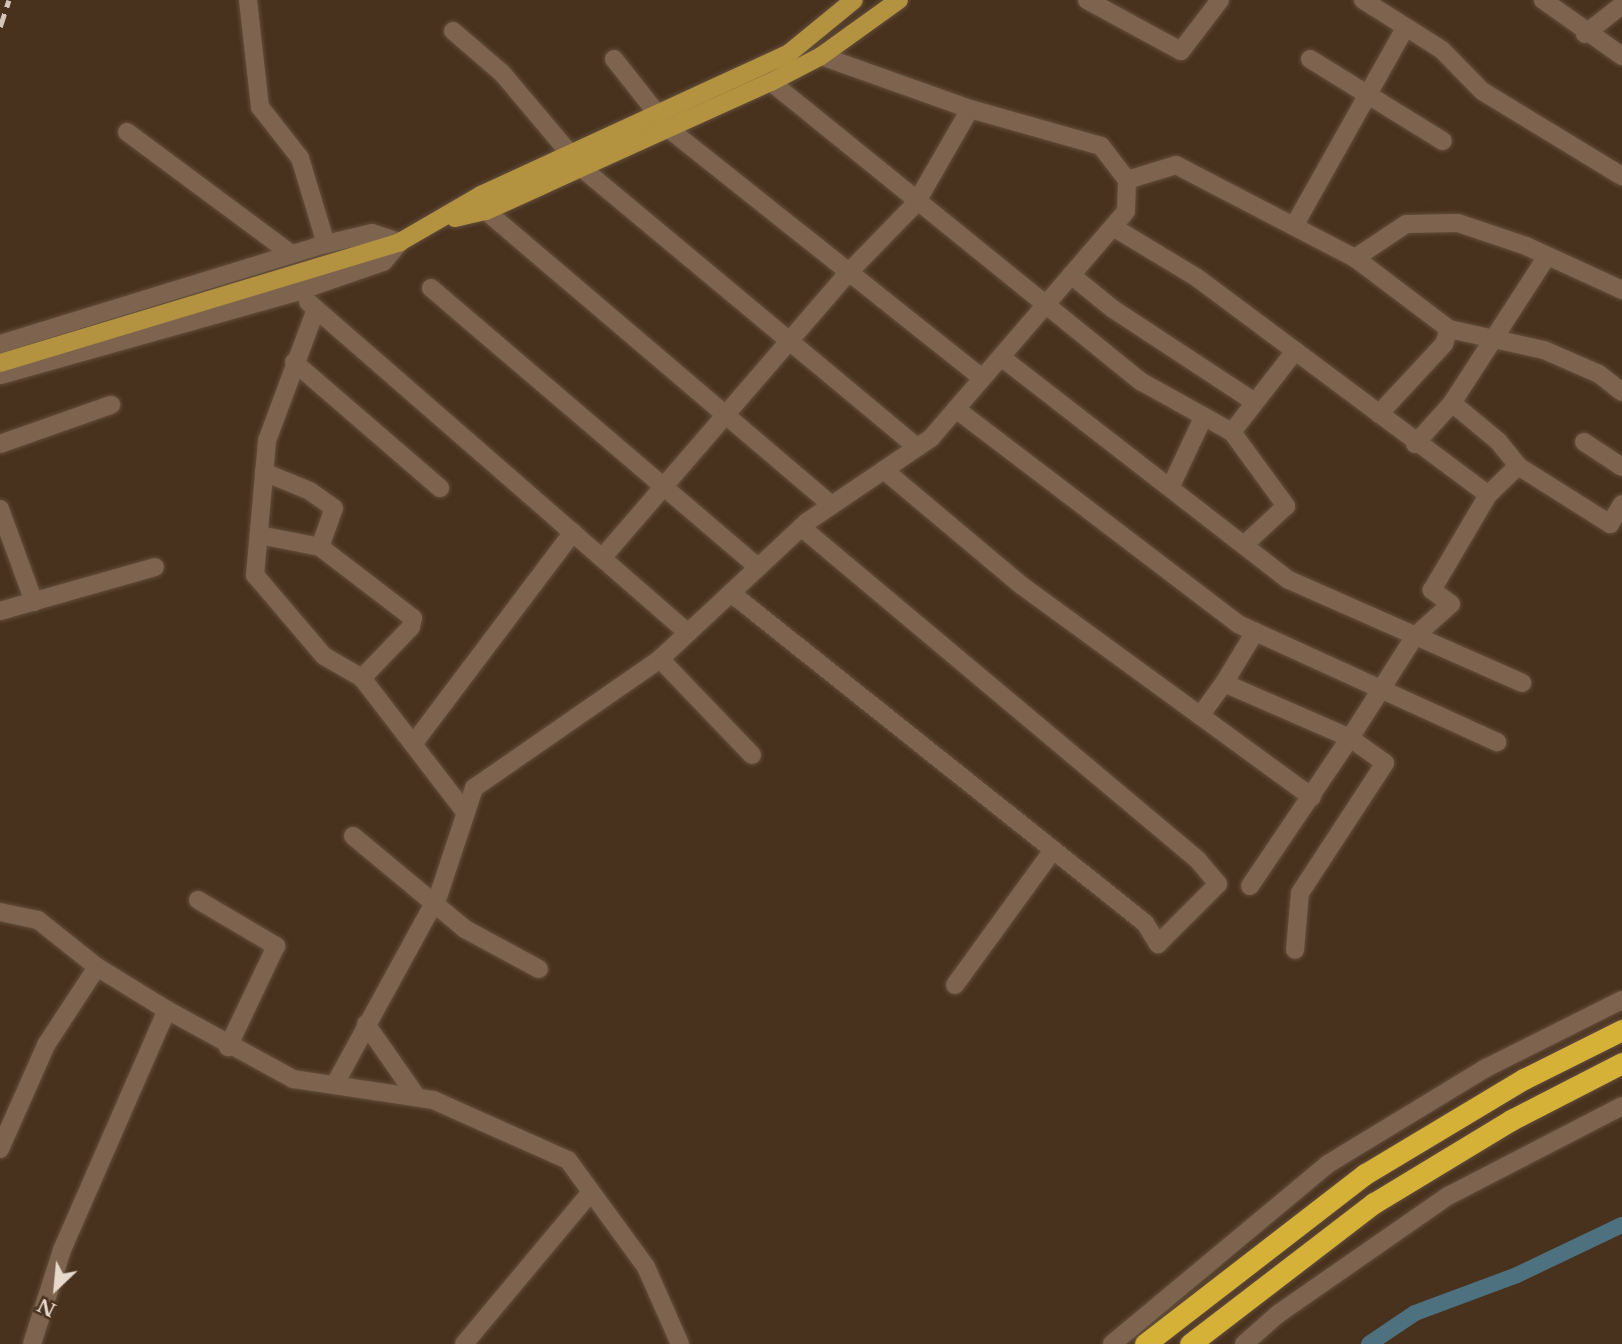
<!DOCTYPE html>
<html>
<head>
<meta charset="utf-8">
<style>
  body { margin:0 }
  #map { position:relative; width:1622px; height:1344px; overflow:hidden; background:#48311d; font-family:"Libre Baskerville",serif }
  div>[style] { position:absolute }
  [style*='--x'] { left:calc(var(--x)*1px); top:calc(var(--y)*1px); width:calc(var(--w)*1px); rotate:calc(var(--a)*1deg) }
  .canal>* { height:16px; margin:-8px; padding:0 8px; transform-origin:8px; border-radius:8px; background:#4e7180 }
  .roads { filter:drop-shadow(0 0 2px #624e3c) drop-shadow(0 0 2px #624e3c) }
  .minor>* { height:18px; margin:-9px; padding:0 9px; transform-origin:9px; border-radius:9px; background:#7e644e }
  .major>* { height:18px; margin:-9px; padding:0 9px; transform-origin:9px; border-radius:9px; background:#b39240 }
  .highway>* { height:21px; margin:-10.5px; padding:0 10.5px; transform-origin:10.5px; border-radius:10.5px; background:#d6b137 }
  .rail>* { height:4.5px; margin-top:-2.25px; transform-origin:0; background:repeating-linear-gradient(90deg,#d5c5b8 0 14px,transparent 0 21px) }
  span { translate:-50% -50%; white-space:nowrap; text-align:center; line-height:1.15; -webkit-text-stroke:6px #48311d; paint-order:stroke }
  .north { position:absolute; left:21px; top:1253px; width:70px; height:70px; -webkit-text-stroke:5px #48311d; paint-order:stroke; rotate:206deg; font-size:19px; font-weight:700; line-height:28px; text-align:center; color:#e8d9cd }
  .north::after { content:''; display:block; margin:auto; width:24px; height:32px; background:#e8d9cd; clip-path:polygon(50% 0,100% 100%,50% 72%,0 100%) }
</style>
</head>
<body>
<div id="map">
  <div class="canal">
    <i style="--x:1369;--y:1344;--w:55;--a:-34"></i>
    <i style="--x:1415;--y:1313;--w:109;--a:-20.4"></i>
    <i style="--x:1517;--y:1275;--w:116;--a:-25.5"></i>
  </div>
  <div class="roads">
    <div class="minor">
      <i style="--x:248;--y:0;--w:108;--a:83.6"></i>
      <i style="--x:260;--y:107;--w:65;--a:51.9"></i>
      <i style="--x:300;--y:158;--w:90;--a:73.2"></i>
      <i style="--x:1087;--y:0;--w:107;--a:28.5"></i>
      <i style="--x:1181;--y:51;--w:64;--a:-52.6"></i>
      <i style="--x:1363;--y:0;--w:93;--a:32.3"></i>
      <i style="--x:1442;--y:50;--w:57;--a:45.7"></i>
      <i style="--x:1482;--y:91;--w:164;--a:31.3"></i>
      <i style="--x:1543;--y:0;--w:97;--a:35.3"></i>
      <i style="--x:453;--y:31;--w:65;--a:40.6"></i>
      <i style="--x:502;--y:73;--w:109;--a:49.9"></i>
      <i style="--x:1585;--y:34;--w:47;--a:-38.1"></i>
      <i style="--x:614;--y:59;--w:73;--a:51.7"></i>
      <i style="--x:1310;--y:59;--w:156;--a:31.7"></i>
      <i style="--x:771;--y:82;--w:477;--a:39"></i>
      <i style="--x:1142;--y:382;--w:103;--a:29.1"></i>
      <i style="--x:1232;--y:432;--w:103;--a:-52.1"></i>
      <i style="--x:669;--y:129;--w:400;--a:38.5"></i>
      <i style="--x:127;--y:132;--w:204;--a:36.6"></i>
      <i style="--x:583;--y:169;--w:435;--a:39.8"></i>
      <i style="--x:1127;--y:180;--w:51;--a:-17"></i>
      <i style="--x:1176;--y:165;--w:202;--a:27.5"></i>
      <i style="--x:1355;--y:258;--w:118;--a:37.1"></i>
      <i style="--x:1449;--y:329;--w:97;--a:12.5"></i>
      <i style="--x:1544;--y:350;--w:60;--a:23.6"></i>
      <i style="--x:1599;--y:374;--w:29;--a:38"></i>
      <i style="--x:486;--y:211;--w:454;--a:40.4"></i>
      <i style="--x:1294;--y:226;--w:227;--a:-60.7"></i>
      <i style="--x:1113;--y:227;--w:97;--a:31.1"></i>
      <i style="--x:1196;--y:277;--w:364;--a:36.7"></i>
      <i style="--x:1488;--y:495;--w:42;--a:-44"></i>
      <i style="--x:1355;--y:258;--w:61;--a:-33.7"></i>
      <i style="--x:1406;--y:224;--w:52;--a:-1.1"></i>
      <i style="--x:1458;--y:223;--w:72;--a:18.7"></i>
      <i style="--x:1526;--y:246;--w:106;--a:24.6"></i>
      <i style="--x:1071;--y:275;--w:54;--a:39"></i>
      <i style="--x:1113;--y:309;--w:168;--a:33.3"></i>
      <i style="--x:431;--y:288;--w:430;--a:40.5"></i>
      <i style="--x:308;--y:302;--w:504;--a:41.06"></i>
      <i style="--x:316;--y:309;--w:141;--a:110.4"></i>
      <i style="--x:267;--y:441;--w:135;--a:95.1"></i>
      <i style="--x:255;--y:575;--w:106;--a:49.6"></i>
      <i style="--x:324;--y:656;--w:44;--a:30.1"></i>
      <i style="--x:362;--y:678;--w:170;--a:52.4"></i>
      <i style="--x:0;--y:344;--w:341;--a:-17.1"></i>
      <i style="--x:326;--y:244;--w:47;--a:-13.4"></i>
      <i style="--x:372;--y:233;--w:29;--a:18"></i>
      <i style="--x:400;--y:242;--w:26;--a:130"></i>
      <i style="--x:383;--y:262;--w:92;--a:161"></i>
      <i style="--x:296;--y:292;--w:307;--a:164.3"></i>
      <i style="--x:1001;--y:357;--w:364;--a:37.8"></i>
      <i style="--x:1289;--y:580;--w:255;--a:23.8"></i>
      <i style="--x:294;--y:362;--w:193;--a:40.8"></i>
      <i style="--x:1452;--y:403;--w:60;--a:39.6"></i>
      <i style="--x:1498;--y:441;--w:32;--a:51"></i>
      <i style="--x:1518;--y:466;--w:109;--a:32.2"></i>
      <i style="--x:1610;--y:524;--w:23;--a:-59"></i>
      <i style="--x:956;--y:409;--w:355;--a:37.3"></i>
      <i style="--x:1238;--y:624;--w:285;--a:24.5"></i>
      <i style="--x:1379;--y:414;--w:96;--a:-47.1"></i>
      <i style="--x:1444;--y:344;--w:16;--a:-72"></i>
      <i style="--x:1232;--y:432;--w:92;--a:53.9"></i>
      <i style="--x:1286;--y:506;--w:56;--a:137.2"></i>
      <i style="--x:1584;--y:442;--w:45;--a:33.3"></i>
      <i style="--x:0;--y:444;--w:118;--a:-19.4"></i>
      <i style="--x:1415;--y:444;--w:55;--a:-47.9"></i>
      <i style="--x:1452;--y:403;--w:175;--a:-57.1"></i>
      <i style="--x:884;--y:470;--w:179;--a:40"></i>
      <i style="--x:1021;--y:585;--w:360;--a:36.1"></i>
      <i style="--x:1171;--y:486;--w:77;--a:-64.8"></i>
      <i style="--x:0;--y:509;--w:99;--a:69.9"></i>
      <i style="--x:259;--y:535;--w:62;--a:11.1"></i>
      <i style="--x:320;--y:547;--w:41;--a:-70.3"></i>
      <i style="--x:334;--y:508;--w:29;--a:-145"></i>
      <i style="--x:310;--y:491;--w:50;--a:-157.6"></i>
      <i style="--x:320;--y:547;--w:117;--a:37.4"></i>
      <i style="--x:413;--y:618;--w:9;--a:103"></i>
      <i style="--x:411;--y:627;--w:71;--a:133.9"></i>
      <i style="--x:602;--y:558;--w:378;--a:-49.2"></i>
      <i style="--x:849;--y:272;--w:96;--a:-45.8"></i>
      <i style="--x:916;--y:203;--w:108;--a:-60.1"></i>
      <i style="--x:731;--y:593;--w:529;--a:38.56"></i>
      <i style="--x:1145;--y:923;--w:25;--a:58"></i>
      <i style="--x:1158;--y:944;--w:85;--a:-45"></i>
      <i style="--x:1218;--y:884;--w:31;--a:-130"></i>
      <i style="--x:1198;--y:860;--w:518;--a:-140.01"></i>
      <i style="--x:0;--y:611;--w:161;--a:-15.8"></i>
      <i style="--x:660;--y:659;--w:133;--a:46.2"></i>
      <i style="--x:1224;--y:683;--w:60;--a:-58.7"></i>
      <i style="--x:1200;--y:716;--w:41;--a:-54"></i>
      <i style="--x:1224;--y:683;--w:137;--a:23.6"></i>
      <i style="--x:1350;--y:738;--w:121;--a:-57.5"></i>
      <i style="--x:1415;--y:636;--w:48;--a:-41.6"></i>
      <i style="--x:1451;--y:604;--w:24;--a:-144"></i>
      <i style="--x:1432;--y:590;--w:110;--a:-59.5"></i>
      <i style="--x:414;--y:743;--w:264;--a:-53"></i>
      <i style="--x:353;--y:836;--w:146;--a:39.7"></i>
      <i style="--x:465;--y:929;--w:84;--a:28.4"></i>
      <i style="--x:1250;--y:886;--w:179;--a:-56"></i>
      <i style="--x:1350;--y:738;--w:43;--a:35.5"></i>
      <i style="--x:1385;--y:763;--w:155;--a:123.2"></i>
      <i style="--x:1300;--y:893;--w:57;--a:95"></i>
      <i style="--x:198;--y:900;--w:91;--a:30.5"></i>
      <i style="--x:276;--y:946;--w:112;--a:115.4"></i>
      <i style="--x:0;--y:912;--w:39;--a:12"></i>
      <i style="--x:38;--y:920;--w:75;--a:38.5"></i>
      <i style="--x:97;--y:967;--w:82;--a:31.6"></i>
      <i style="--x:167;--y:1010;--w:144;--a:28.7"></i>
      <i style="--x:293;--y:1079;--w:142;--a:8.5"></i>
      <i style="--x:433;--y:1100;--w:148;--a:24"></i>
      <i style="--x:568;--y:1160;--w:132;--a:53.9"></i>
      <i style="--x:646;--y:1267;--w:84;--a:66.2"></i>
      <i style="--x:955;--y:985;--w:167;--a:-54"></i>
      <i style="--x:366;--y:1024;--w:89;--a:55.1"></i>
      <i style="--x:336;--y:1082;--w:214;--a:-61.3"></i>
      <i style="--x:439;--y:894;--w:112;--a:-71.7"></i>
      <i style="--x:474;--y:788;--w:226;--a:-34.7"></i>
      <i style="--x:660;--y:659;--w:201;--a:-43"></i>
      <i style="--x:807;--y:522;--w:150;--a:-34.1"></i>
      <i style="--x:931;--y:438;--w:299;--a:-49.3"></i>
      <i style="--x:1126;--y:211;--w:31;--a:-88"></i>
      <i style="--x:1127;--y:180;--w:43;--a:-127.4"></i>
      <i style="--x:1101;--y:146;--w:136;--a:-164.2"></i>
      <i style="--x:970;--y:109;--w:158;--a:-160.4"></i>
      <i style="--x:0;--y:1149;--w:114;--a:-66.1"></i>
      <i style="--x:46;--y:1045;--w:93;--a:-56.8"></i>
      <i style="--x:32;--y:1344;--w:99;--a:-72.3"></i>
      <i style="--x:62;--y:1250;--w:262;--a:-66.4"></i>
      <i style="--x:464;--y:1344;--w:198;--a:-50.1"></i>
      <i style="--x:1112;--y:1344;--w:281;--a:-39.8"></i>
      <i style="--x:1328;--y:1164;--w:185;--a:-31.3"></i>
      <i style="--x:1486;--y:1068;--w:152;--a:-26.6"></i>
      <i style="--x:1244;--y:1344;--w:45;--a:-41.4"></i>
      <i style="--x:1278;--y:1314;--w:207;--a:-34.8"></i>
      <i style="--x:1448;--y:1196;--w:196;--a:-27.3"></i>
    </div>
    <div class="major">
      <i style="--x:455;--y:218;--w:32;--a:-13"></i>
      <i style="--x:486;--y:211;--w:313;--a:-24.4"></i>
      <i style="--x:771;--y:82;--w:56;--a:-27.5"></i>
      <i style="--x:821;--y:56;--w:96;--a:-35.7"></i>
      <i style="--x:0;--y:363;--w:418;--a:-16.8"></i>
      <i style="--x:400;--y:242;--w:94;--a:-30.1"></i>
      <i style="--x:481;--y:195;--w:338;--a:-24.7"></i>
      <i style="--x:788;--y:54;--w:85;--a:-39.3"></i>
    </div>
    <div class="highway">
      <i style="--x:1145;--y:1344;--w:278;--a:-37.7"></i>
      <i style="--x:1365;--y:1174;--w:185;--a:-30.9"></i>
      <i style="--x:1524;--y:1079;--w:110;--a:-26.6"></i>
      <i style="--x:1190;--y:1344;--w:232;--a:-37.5"></i>
      <i style="--x:1374;--y:1203;--w:160;--a:-31.2"></i>
      <i style="--x:1511;--y:1120;--w:125;--a:-27.2"></i>
    </div>
  </div>
  <div class="rail">
    <i style="--x:0;--y:27;--w:28;--a:-72"></i>
  </div>
  <div class="north">N</div>
</div>
</body>
</html>
